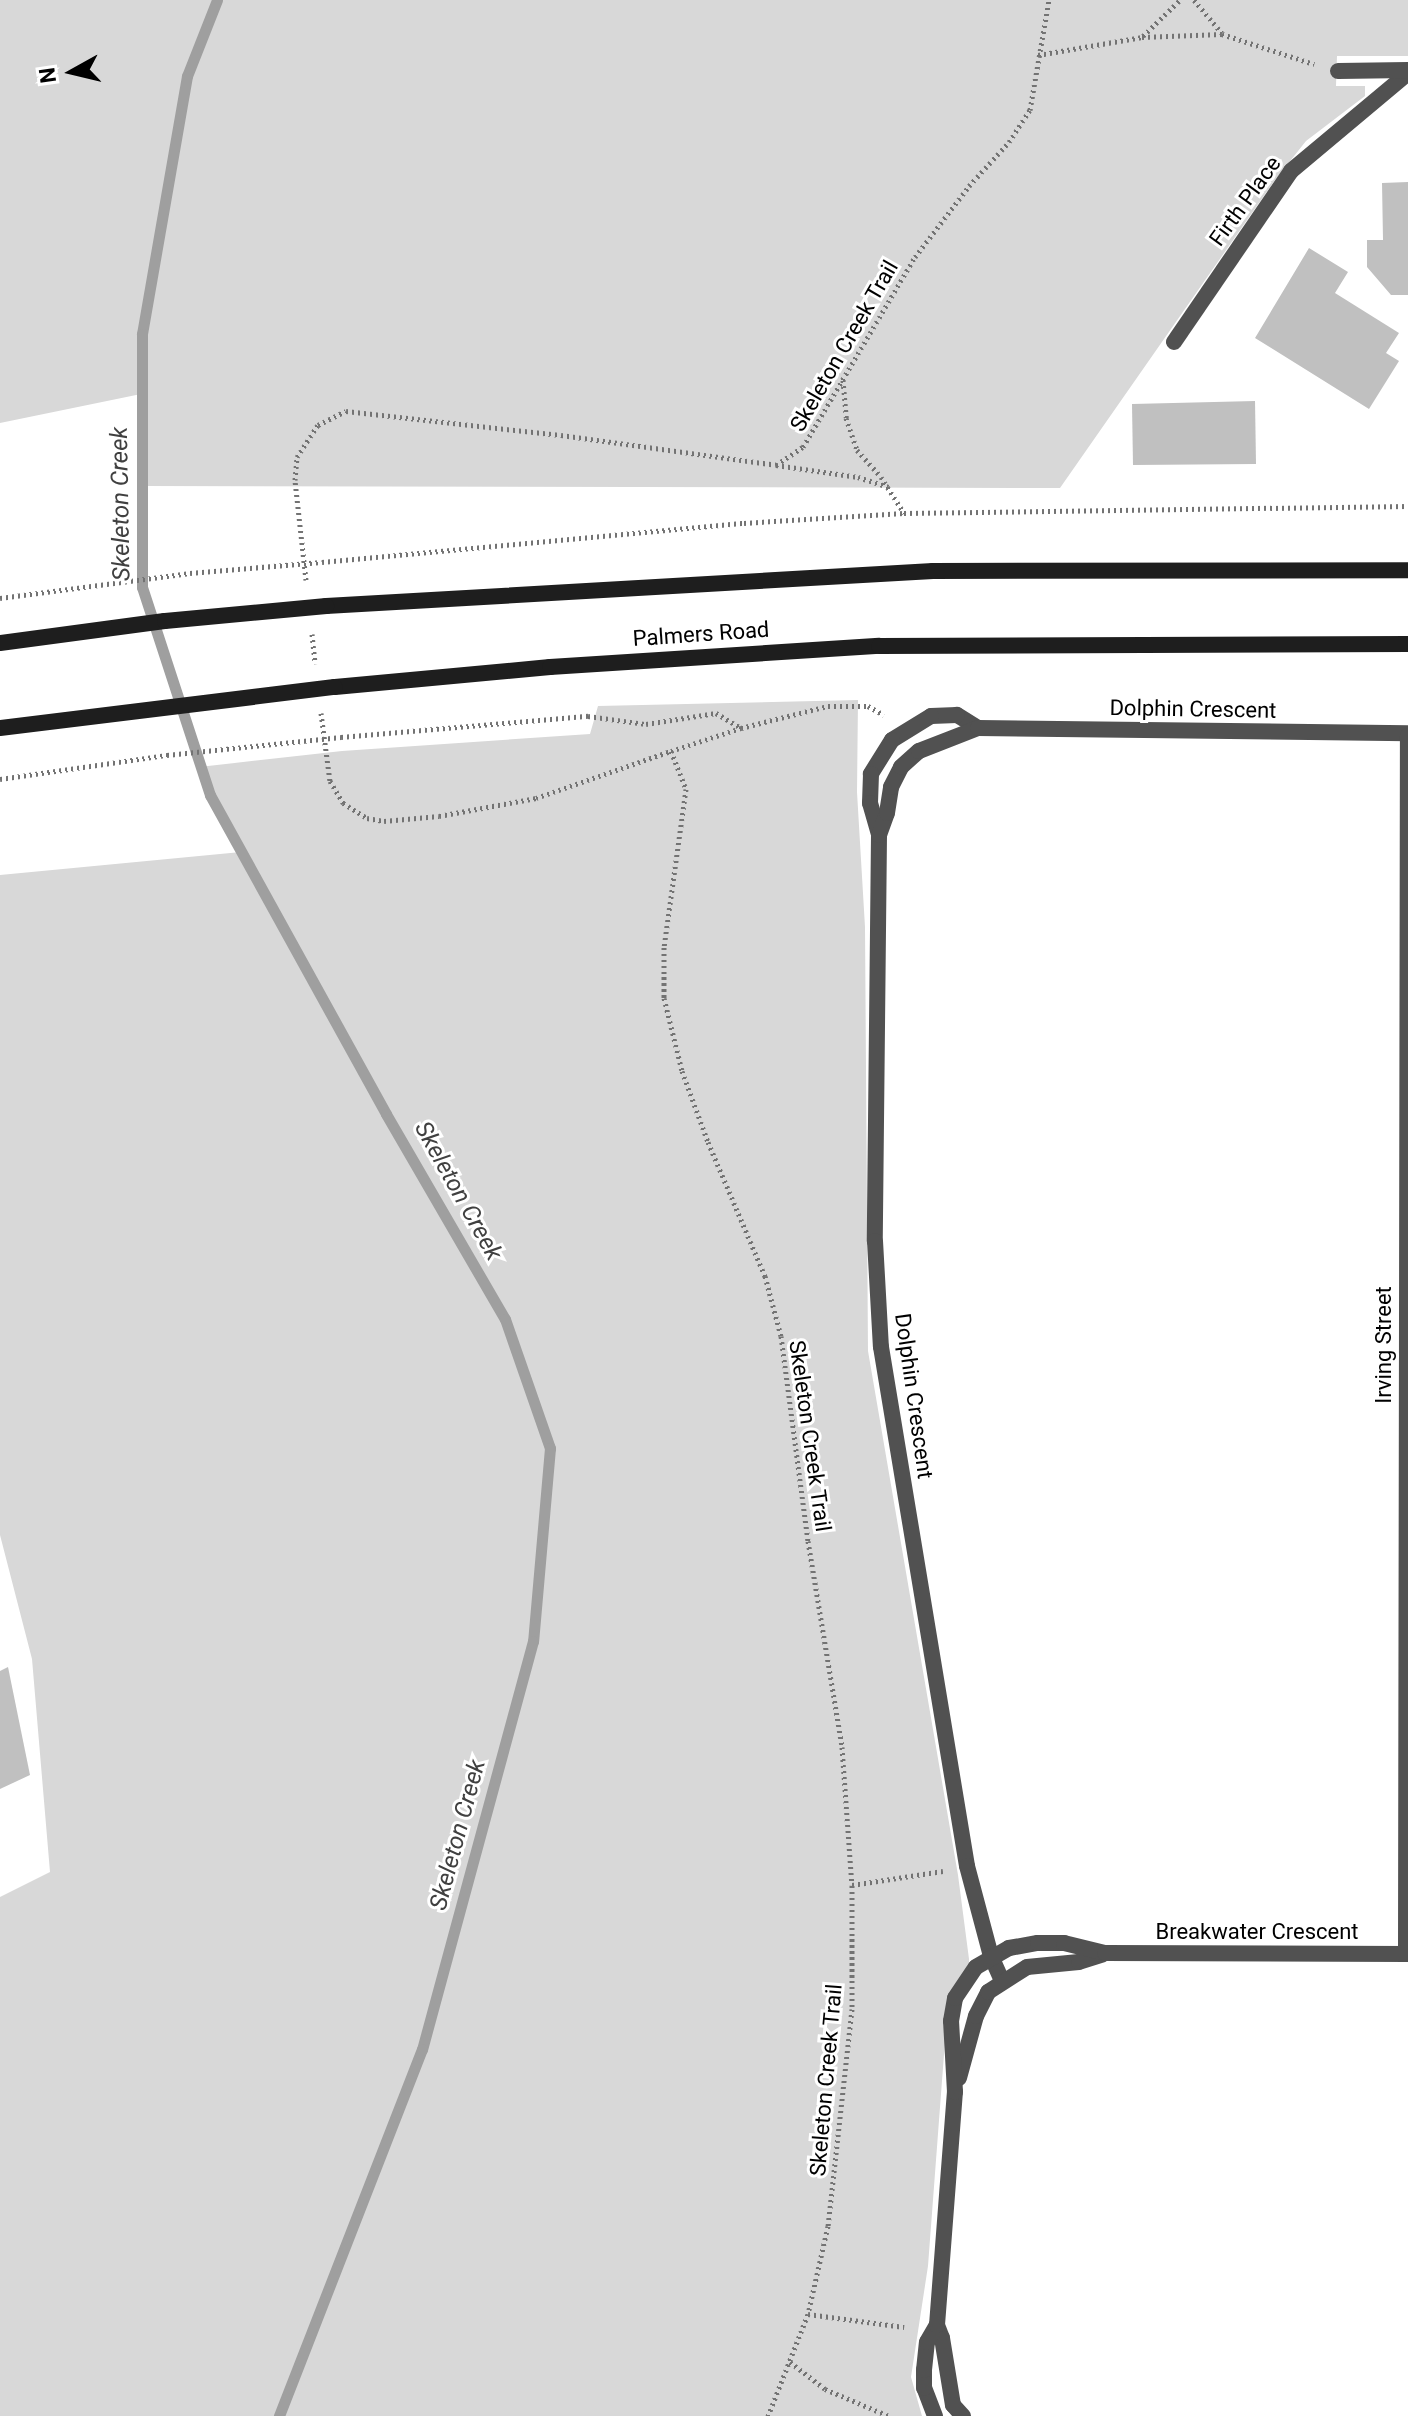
<!DOCTYPE html>
<html>
<head>
<meta charset="utf-8">
<style>
  body { margin:0 }
  #map { position:relative; width:1408px; height:2416px; overflow:hidden; background:#fff; font-family:Roboto,sans-serif }
  div>[style] { position:absolute }
  [style*='--x'] { left:calc(var(--x)*1px); top:calc(var(--y)*1px); width:calc(var(--w)*1px); rotate:calc(var(--a)*1deg) }
  .green>* { inset:0; background:#d8d8d8 }
  .stream>* { height:11px; margin:-5.5px; padding:0 5.5px; transform-origin:5.5px; border-radius:5.5px; background:#9f9f9f }
  .building>* { inset:0; background:#c0c0c0 }
  .path>* { height:5px; margin-top:-2.5px; transform-origin:0; background:repeating-linear-gradient(90deg,#737373 0 2px,transparent 0 6px) }
  .service>* { height:16px; margin:-8px; padding:0 8px; transform-origin:8px; border-radius:8px; background:#515151 }
  .minor>* { height:16px; margin:-8px; padding:0 8px; transform-origin:8px; border-radius:8px; background:#515151 }
  .secondary>* { height:16px; margin:-8px; padding:0 8px; transform-origin:8px; border-radius:8px; background:#1e1e1e }
  .path-bridge>* { height:5px; margin-top:-2.5px; transform-origin:0; background:repeating-linear-gradient(90deg,#737373 0 2px,transparent 0 6px) }
  .secondary-bridge>* { height:16px; margin:-8px; padding:0 8px; transform-origin:8px; border-radius:8px; background:#1e1e1e }
  span { translate:-50% -50%; white-space:nowrap; text-align:center; line-height:1.15; -webkit-text-stroke:6px #fff; paint-order:stroke }
  .street-label { font-size:22px; color:#000 }
  .water-label { font-size:24px; color:#404040; font-style:italic }
  .north { position:absolute; left:32px; top:32px; width:80px; height:80px; -webkit-text-stroke:6px #fff; paint-order:stroke; rotate:262deg; font-size:22px; font-weight:700; line-height:32px; text-align:center; color:#000 }
  .north::after { content:''; display:block; margin:auto; width:28px; height:36px; background:#000; clip-path:polygon(50% 0,100% 100%,50% 72%,0 100%) }
</style>
</head>
<body>
<div id="map">
  <div class="green">
    <i style="clip-path:polygon(0 0,1408px 0,1408px 56px,1337px 56px,1336px 86px,1365px 86px,1365px 96px,1306px 141px,1275px 180px,1060px 488px,142px 486px,141px 394px,0 423px)"></i>
    <i style="clip-path:polygon(858px 700px,857px 792px,865px 927px,868px 1351px,958px 1875px,969px 1959px,969px 1969px,946px 2028px,928px 2266px,911px 2377px,922px 2416px,0 2416px,0 1897px,50px 1872px,32px 1659px,0 1535px,0 875px,241px 852px,199px 767px,342px 751px,590px 734px,598px 706px)"></i>
  </div>
  <div class="stream">
    <i style="--x:217;--y:0;--w:82;--a:111.5"></i>
    <i style="--x:187;--y:76;--w:262;--a:99.9"></i>
    <i style="--x:142;--y:334;--w:253;--a:90"></i>
    <i style="--x:142;--y:587;--w:219;--a:71.9"></i>
    <i style="--x:210;--y:795;--w:364;--a:61.1"></i>
    <i style="--x:386;--y:1114;--w:237;--a:59.9"></i>
    <i style="--x:505;--y:1319;--w:137;--a:70.8"></i>
    <i style="--x:550;--y:1448;--w:194;--a:95"></i>
    <i style="--x:533;--y:1641;--w:423;--a:105.2"></i>
    <i style="--x:422;--y:2049;--w:394;--a:111.3"></i>
  </div>
  <div class="building">
    <i style="clip-path:polygon(1408px 182px,1408px 295px,1391px 295px,1367px 267px,1367px 240px,1383px 240px,1382px 183px)"></i>
    <i style="clip-path:polygon(1309px 248px,1348px 272px,1335px 293px,1399px 333px,1386px 353px,1399px 361px,1369px 409px,1255px 338px)"></i>
    <i style="clip-path:polygon(1255px 401px,1256px 464px,1133px 465px,1132px 404px)"></i>
    <i style="clip-path:polygon(8px 1667px,30px 1775px,0 1789px,0 1671px)"></i>
  </div>
  <div class="path">
    <i style="--x:1194;--y:0;--w:43;--a:49.7"></i>
    <i style="--x:1143;--y:36;--w:52;--a:-44.2"></i>
    <i style="--x:1038;--y:55;--w:106;--a:-9.8"></i>
    <i style="--x:1142;--y:37;--w:80;--a:-2.1"></i>
    <i style="--x:1222;--y:34;--w:97;--a:18.1"></i>
    <i style="--x:843;--y:380;--w:38;--a:85"></i>
    <i style="--x:846;--y:418;--w:34;--a:71"></i>
    <i style="--x:857;--y:450;--w:36;--a:48"></i>
    <i style="--x:881;--y:477;--w:43;--a:57.4"></i>
    <i style="--x:776;--y:465;--w:83;--a:8.3"></i>
    <i style="--x:858;--y:477;--w:32;--a:18"></i>
    <i style="--x:322;--y:562;--w:424;--a:-5.3"></i>
    <i style="--x:744;--y:523;--w:160;--a:-3.6"></i>
    <i style="--x:904;--y:513;--w:504;--a:-0.8"></i>
    <i style="--x:306;--y:580;--w:101;--a:-96.3"></i>
    <i style="--x:295;--y:480;--w:23;--a:-85"></i>
    <i style="--x:297;--y:457;--w:38;--a:-57"></i>
    <i style="--x:318;--y:425;--w:31;--a:-27"></i>
    <i style="--x:346;--y:411;--w:216;--a:6.4"></i>
    <i style="--x:561;--y:435;--w:217;--a:7.9"></i>
    <i style="--x:776;--y:465;--w:32;--a:-34"></i>
    <i style="--x:803;--y:447;--w:221;--a:-59.5"></i>
    <i style="--x:915;--y:257;--w:89;--a:-52.7"></i>
    <i style="--x:969;--y:186;--w:59;--a:-47.7"></i>
    <i style="--x:1009;--y:142;--w:38;--a:-57"></i>
    <i style="--x:1030;--y:110;--w:112;--a:-80.2"></i>
    <i style="--x:312;--y:634;--w:30;--a:84"></i>
    <i style="--x:321;--y:713;--w:69;--a:82.5"></i>
    <i style="--x:330;--y:781;--w:26;--a:59"></i>
    <i style="--x:343;--y:803;--w:28;--a:32"></i>
    <i style="--x:367;--y:818;--w:17;--a:10"></i>
    <i style="--x:384;--y:821;--w:55;--a:-5.2"></i>
    <i style="--x:439;--y:816;--w:99;--a:-10.5"></i>
    <i style="--x:536;--y:798;--w:143;--a:-19.2"></i>
    <i style="--x:671;--y:751;--w:41;--a:68.5"></i>
    <i style="--x:686;--y:789;--w:160;--a:97.9"></i>
    <i style="--x:664;--y:947;--w:51;--a:90"></i>
    <i style="--x:664;--y:998;--w:75;--a:76.1"></i>
    <i style="--x:682;--y:1071;--w:76;--a:69.9"></i>
    <i style="--x:708;--y:1142;--w:146;--a:67"></i>
    <i style="--x:765;--y:1276;--w:62;--a:75.1"></i>
    <i style="--x:781;--y:1336;--w:207;--a:82.5"></i>
    <i style="--x:808;--y:1541;--w:209;--a:80.6"></i>
    <i style="--x:842;--y:1747;--w:138;--a:85.9"></i>
    <i style="--x:852;--y:1885;--w:124;--a:90"></i>
    <i style="--x:852;--y:2009;--w:218;--a:96.3"></i>
    <i style="--x:828;--y:2226;--w:90;--a:102.8"></i>
    <i style="--x:808;--y:2314;--w:110;--a:111.4"></i>
    <i style="--x:341;--y:737;--w:248;--a:-4.9"></i>
    <i style="--x:588;--y:716;--w:59;--a:7.9"></i>
    <i style="--x:646;--y:724;--w:71;--a:-8.9"></i>
    <i style="--x:716;--y:713;--w:29;--a:31"></i>
    <i style="--x:671;--y:751;--w:74;--a:-18.2"></i>
    <i style="--x:741;--y:728;--w:90;--a:-14.2"></i>
    <i style="--x:828;--y:706;--w:40;--a:0"></i>
    <i style="--x:868;--y:706;--w:18;--a:29"></i>
    <i style="--x:852;--y:1885;--w:92;--a:-8.7"></i>
    <i style="--x:808;--y:2314;--w:97;--a:7.7"></i>
    <i style="--x:790;--y:2362;--w:44;--a:37.6"></i>
    <i style="--x:825;--y:2389;--w:69;--a:22.9"></i>
  </div>
  <div class="service">
    <i style="--x:1174;--y:342;--w:207;--a:-55.6"></i>
    <i style="--x:1291;--y:171;--w:153;--a:-39.9"></i>
  </div>
  <div class="minor">
    <i style="--x:1338;--y:71;--w:70;--a:-0.8"></i>
    <i style="--x:978;--y:728;--w:25;--a:-148"></i>
    <i style="--x:957;--y:715;--w:26;--a:178"></i>
    <i style="--x:931;--y:716;--w:46;--a:148.4"></i>
    <i style="--x:892;--y:740;--w:40;--a:122"></i>
    <i style="--x:871;--y:774;--w:29;--a:92"></i>
    <i style="--x:870;--y:803;--w:33;--a:74"></i>
    <i style="--x:879;--y:835;--w:406;--a:90.6"></i>
    <i style="--x:875;--y:1241;--w:106;--a:86.8"></i>
    <i style="--x:881;--y:1347;--w:526;--a:80.59"></i>
    <i style="--x:967;--y:1866;--w:93;--a:75.1"></i>
    <i style="--x:991;--y:1956;--w:27;--a:66"></i>
    <i style="--x:879;--y:835;--w:23;--a:-70"></i>
    <i style="--x:887;--y:813;--w:26;--a:-81"></i>
    <i style="--x:891;--y:787;--w:22;--a:-63"></i>
    <i style="--x:901;--y:767;--w:24;--a:-42"></i>
    <i style="--x:919;--y:751;--w:63;--a:-21.3"></i>
    <i style="--x:978;--y:728;--w:430;--a:0.7"></i>
    <i style="--x:1406;--y:1954;--w:1218;--a:-89.91"></i>
    <i style="--x:959;--y:2078;--w:64;--a:-74.7"></i>
    <i style="--x:976;--y:2016;--w:27;--a:-63"></i>
    <i style="--x:988;--y:1992;--w:46;--a:-32.7"></i>
    <i style="--x:1027;--y:1967;--w:52;--a:-5.5"></i>
    <i style="--x:1079;--y:1962;--w:25;--a:-18"></i>
    <i style="--x:937;--y:2325;--w:14;--a:69"></i>
    <i style="--x:942;--y:2338;--w:68;--a:80.7"></i>
    <i style="--x:953;--y:2405;--w:15;--a:48"></i>
    <i style="--x:935;--y:2416;--w:30;--a:-111"></i>
    <i style="--x:924;--y:2388;--w:18;--a:-90"></i>
    <i style="--x:924;--y:2370;--w:28;--a:-84"></i>
    <i style="--x:927;--y:2342;--w:20;--a:-60"></i>
    <i style="--x:937;--y:2325;--w:234;--a:-85.6"></i>
    <i style="--x:955;--y:2092;--w:71;--a:-93.2"></i>
    <i style="--x:951;--y:2021;--w:23;--a:-80"></i>
    <i style="--x:955;--y:1998;--w:37;--a:-56"></i>
    <i style="--x:976;--y:1967;--w:38;--a:-30"></i>
    <i style="--x:1009;--y:1948;--w:29;--a:-10"></i>
    <i style="--x:1038;--y:1943;--w:26;--a:0"></i>
    <i style="--x:1064;--y:1943;--w:42;--a:13.7"></i>
    <i style="--x:1105;--y:1953;--w:303;--a:0.2"></i>
  </div>
  <div class="secondary">
    <i style="--x:326;--y:606;--w:608;--a:-3.3"></i>
    <i style="--x:933;--y:571;--w:475;--a:-0.1"></i>
    <i style="--x:335;--y:687;--w:216;--a:-5.3"></i>
    <i style="--x:550;--y:667;--w:330;--a:-3.7"></i>
    <i style="--x:879;--y:646;--w:529;--a:-0.22"></i>
  </div>
  <div class="path-bridge">
    <i style="--x:0;--y:598;--w:192;--a:-7.5"></i>
    <i style="--x:190;--y:573;--w:132;--a:-4.8"></i>
    <i style="--x:0;--y:779;--w:169;--a:-8.2"></i>
    <i style="--x:167;--y:755;--w:175;--a:-5.9"></i>
  </div>
  <div class="secondary-bridge">
    <i style="--x:0;--y:643;--w:166;--a:-7.6"></i>
    <i style="--x:165;--y:621;--w:162;--a:-5.3"></i>
    <i style="--x:0;--y:728;--w:337;--a:-7"></i>
  </div>
  <div class="street-label">
    <span style="left:1245px;top:201px;rotate:-54deg">Firth Place</span>
    <span style="left:844px;top:346px;rotate:-60deg">Skeleton Creek Trail</span>
    <span style="left:701px;top:634px;rotate:-4deg">Palmers Road</span>
    <span style="left:1193px;top:709px;rotate:1deg">Dolphin Crescent</span>
    <span style="left:1384px;top:1345px;rotate:-90deg">Irving Street</span>
    <span style="left:914px;top:1396px;rotate:82deg">Dolphin Crescent</span>
    <span style="left:810px;top:1436px;rotate:82deg">Skeleton Creek Trail</span>
    <span style="left:1257px;top:1932px">Breakwater Crescent</span>
    <span style="left:826px;top:2080px;rotate:-85deg">Skeleton Creek Trail</span>
  </div>
  <div class="water-label">
    <span style="left:121px;top:504px;rotate:-91deg">Skeleton Creek</span>
    <span style="left:458px;top:1191px;rotate:61deg">Skeleton Creek</span>
    <span style="left:458px;top:1835px;rotate:-75deg">Skeleton Creek</span>
  </div>
  <div class="north">N</div>
</div>
</body>
</html>
